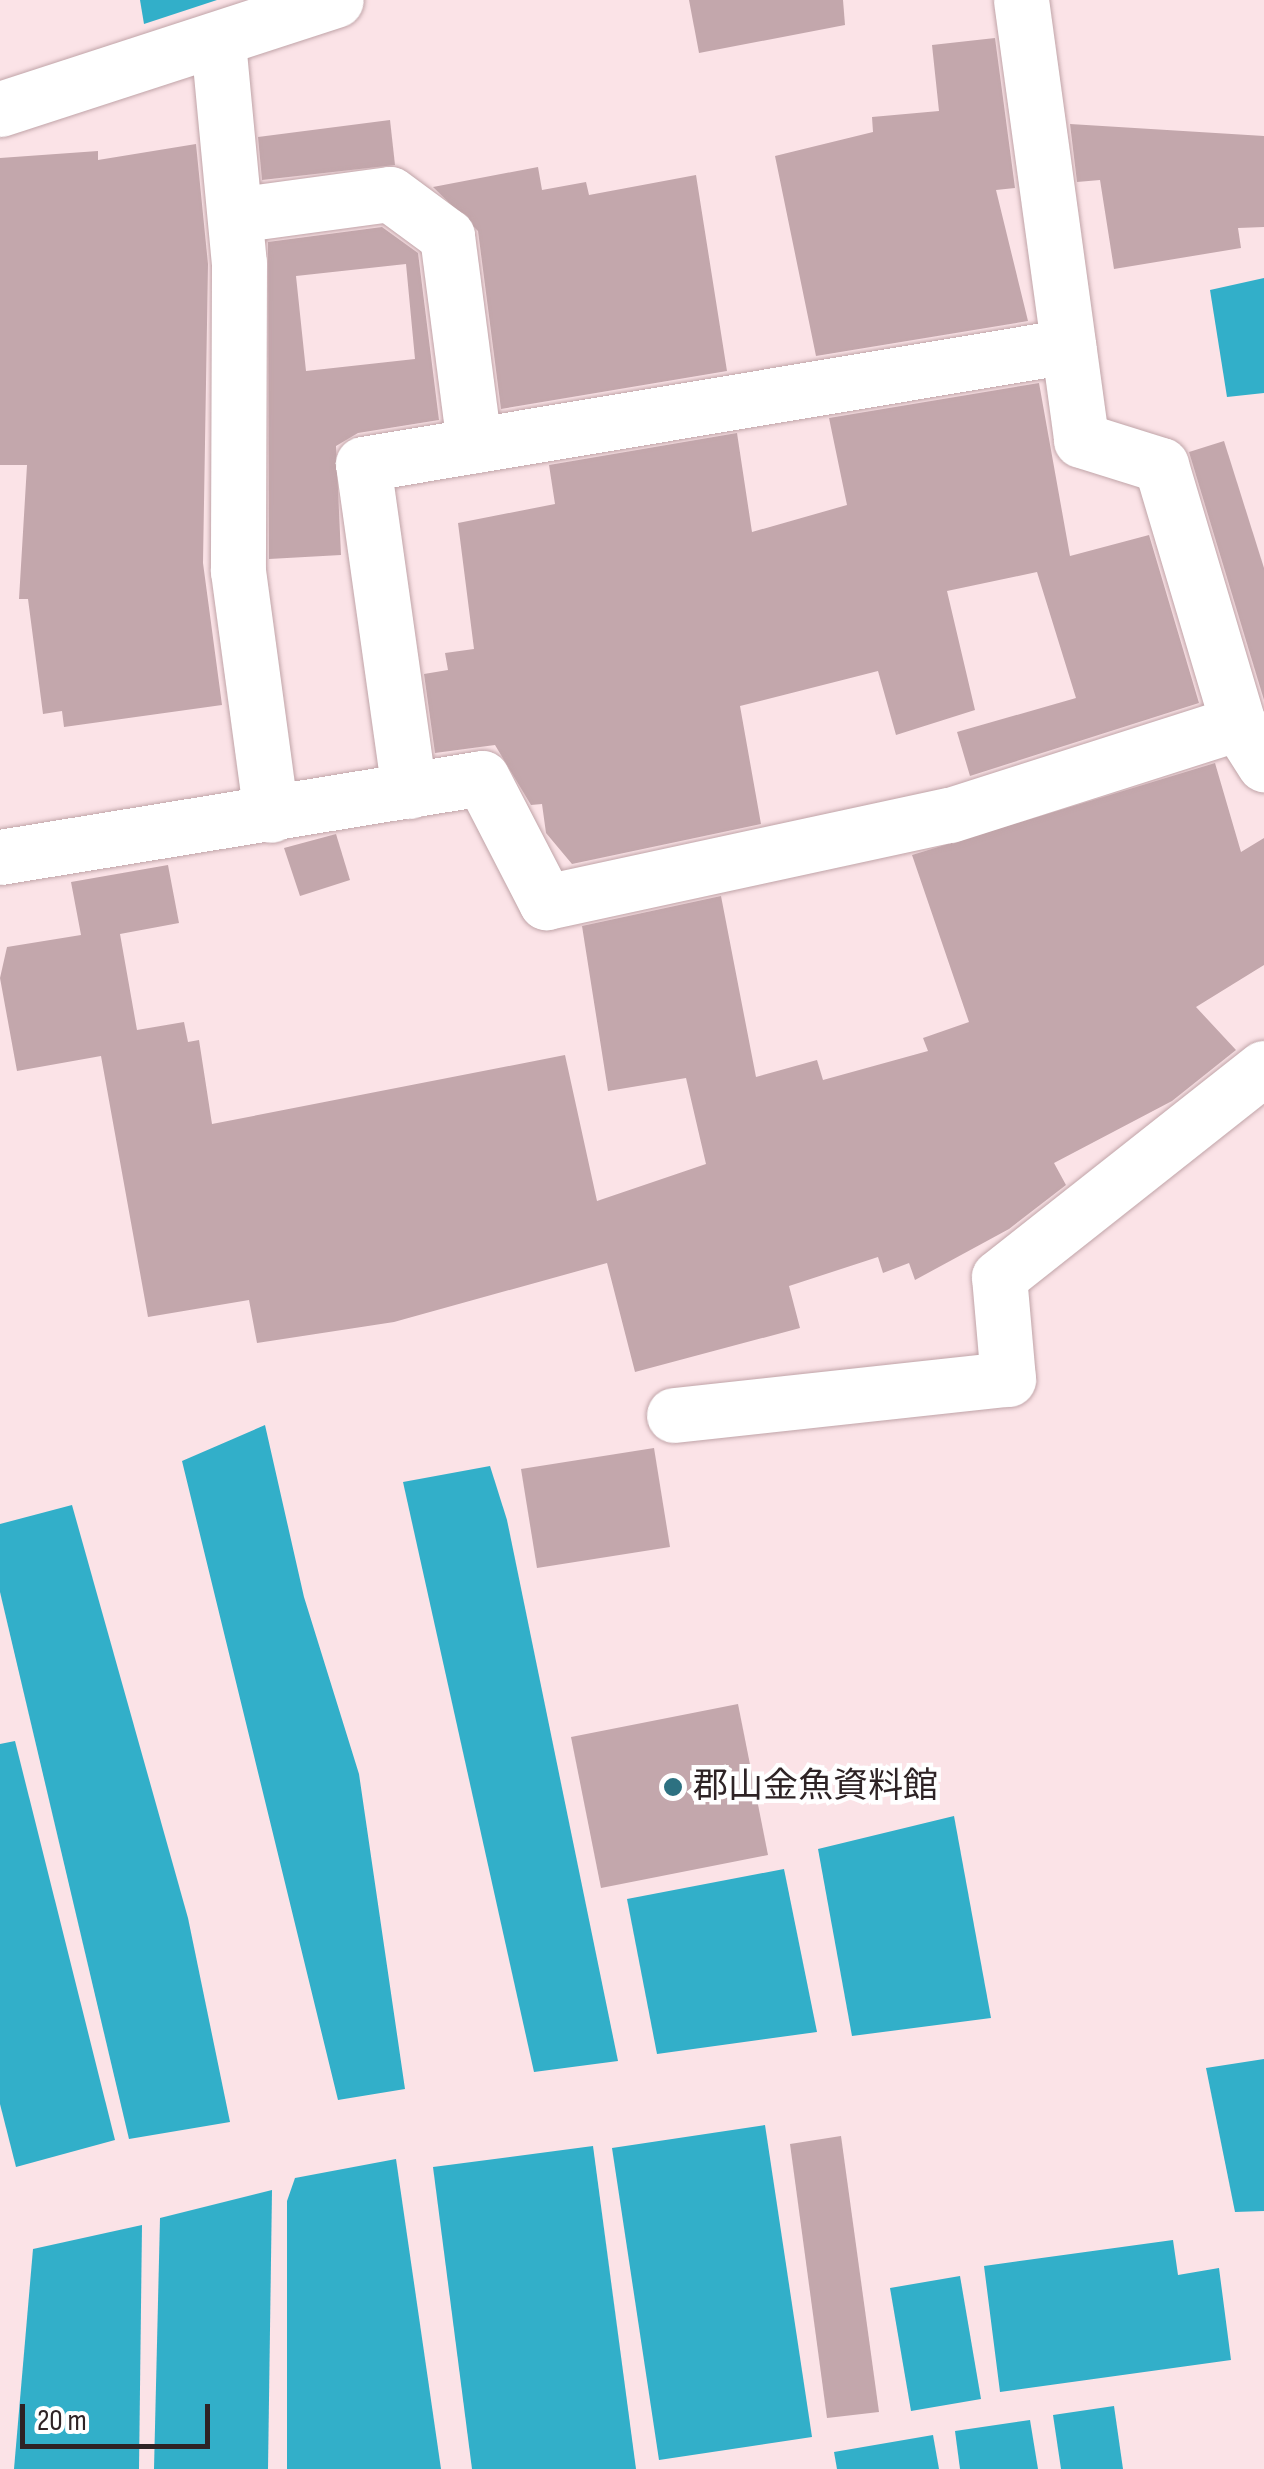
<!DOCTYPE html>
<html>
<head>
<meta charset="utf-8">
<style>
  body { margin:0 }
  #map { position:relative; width:1264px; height:2469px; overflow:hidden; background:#fbe3e7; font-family:"Sofia Sans Condensed","Noto Sans JP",sans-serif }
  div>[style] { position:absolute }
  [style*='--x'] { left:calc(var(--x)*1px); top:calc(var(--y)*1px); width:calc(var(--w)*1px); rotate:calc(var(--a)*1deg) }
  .water>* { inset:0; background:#32afc9 }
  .building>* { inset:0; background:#c3a7ac }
  .roads { filter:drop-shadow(0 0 2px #c0a4a8) drop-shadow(0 0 2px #c0a4a8) }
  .minor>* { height:55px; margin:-27.5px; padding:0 27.5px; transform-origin:27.5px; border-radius:27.5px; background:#fff }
  .dots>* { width:28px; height:28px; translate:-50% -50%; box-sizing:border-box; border:5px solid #fff; border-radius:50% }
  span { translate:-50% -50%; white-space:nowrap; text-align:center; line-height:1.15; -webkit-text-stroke:9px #fff; paint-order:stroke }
  .poi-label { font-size:35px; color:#2e2325 }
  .left { translate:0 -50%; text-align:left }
  .scale { position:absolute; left:20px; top:2404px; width:190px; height:45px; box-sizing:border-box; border:5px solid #2e2325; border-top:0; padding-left:12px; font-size:30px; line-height:35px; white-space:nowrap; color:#2e2325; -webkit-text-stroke:8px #fff; paint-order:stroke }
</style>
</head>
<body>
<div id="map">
  <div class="water">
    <i style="clip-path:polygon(140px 0,217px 0,144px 24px)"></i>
    <i style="clip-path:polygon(1264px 278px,1264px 393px,1227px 397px,1210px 290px)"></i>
    <i style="clip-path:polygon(265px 1425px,304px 1597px,359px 1774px,405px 2089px,338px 2100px,182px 1461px)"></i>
    <i style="clip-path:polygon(490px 1466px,507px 1520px,618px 2061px,534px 2072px,403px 1482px)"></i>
    <i style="clip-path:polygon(72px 1505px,188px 1918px,230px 2122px,129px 2139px,0 1592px,0 1524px)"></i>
    <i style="clip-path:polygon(15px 1741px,115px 2140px,16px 2167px,0 2104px,0 1744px)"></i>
    <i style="clip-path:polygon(954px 1816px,991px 2018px,852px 2036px,818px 1849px)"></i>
    <i style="clip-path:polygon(784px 1869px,817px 2032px,657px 2054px,627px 1899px)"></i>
    <i style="clip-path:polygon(1264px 2059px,1264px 2211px,1235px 2212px,1206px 2068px)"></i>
    <i style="clip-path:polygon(765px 2125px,812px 2437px,659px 2460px,612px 2148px)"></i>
    <i style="clip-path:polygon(593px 2146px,636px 2469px,472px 2469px,433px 2167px)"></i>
    <i style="clip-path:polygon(396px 2159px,441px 2469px,287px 2469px,287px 2201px,295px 2178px)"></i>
    <i style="clip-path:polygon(272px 2190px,268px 2469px,154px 2469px,160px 2218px)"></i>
    <i style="clip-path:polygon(142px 2225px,139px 2469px,14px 2469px,33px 2249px)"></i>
    <i style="clip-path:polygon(1173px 2240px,1178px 2275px,1219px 2268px,1231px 2360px,1000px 2392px,984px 2266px)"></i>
    <i style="clip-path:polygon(960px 2276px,981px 2399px,911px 2411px,890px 2288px)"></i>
    <i style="clip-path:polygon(1114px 2406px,1123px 2469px,1061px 2469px,1053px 2415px)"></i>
    <i style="clip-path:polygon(1030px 2420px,1038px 2469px,960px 2469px,955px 2431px)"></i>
    <i style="clip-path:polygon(933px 2435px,939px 2469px,837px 2469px,834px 2452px)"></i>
  </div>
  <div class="building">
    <i style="clip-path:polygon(689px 0,843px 0,845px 25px,699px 53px)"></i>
    <i style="clip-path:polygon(995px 38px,1015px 188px,996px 190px,1028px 321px,816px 356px,775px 156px,873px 132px,872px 117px,939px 111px,932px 45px)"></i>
    <i style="clip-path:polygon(390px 120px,395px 165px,262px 180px,258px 137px)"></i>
    <i style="clip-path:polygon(1070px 124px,1264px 136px,1264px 227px,1238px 228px,1241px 248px,1114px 269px,1100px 180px,1077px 182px)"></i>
    <i style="clip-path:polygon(196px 144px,208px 264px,203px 563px,222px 705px,64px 727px,62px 711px,43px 714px,28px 599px,19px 599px,27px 465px,0 465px,0 158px,98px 151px,98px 160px)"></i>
    <i style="clip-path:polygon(538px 167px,542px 190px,586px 182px,589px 195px,696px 175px,727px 371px,501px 409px,478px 231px,433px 187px)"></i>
    <i style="clip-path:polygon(evenodd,382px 227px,418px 253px,439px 420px,358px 433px,336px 446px,341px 555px,269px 559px,268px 242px,382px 227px,406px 264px,415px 359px,306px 371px,296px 276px,406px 264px)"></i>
    <i style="clip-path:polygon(1039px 383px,1070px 556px,1149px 535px,1199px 703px,970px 776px,957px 732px,1076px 698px,1037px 572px,947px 591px,975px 710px,896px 735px,878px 671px,740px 706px,761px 824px,572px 864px,546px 833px,542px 804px,531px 805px,495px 745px,435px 753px,424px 674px,448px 670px,445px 653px,474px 649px,458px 523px,555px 504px,549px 465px,737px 433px,752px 532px,847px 505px,829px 418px)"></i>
    <i style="clip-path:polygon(1224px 441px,1264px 568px,1264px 700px,1189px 452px)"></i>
    <i style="clip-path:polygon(1215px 763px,1241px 852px,1264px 838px,1264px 965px,1196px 1007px,1236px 1050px,1172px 1101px,1054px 1163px,1066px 1185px,1009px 1229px,915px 1280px,909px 1263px,883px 1273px,878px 1257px,789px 1286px,800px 1328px,635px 1372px,607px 1263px,394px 1322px,257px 1343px,249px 1300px,148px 1317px,101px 1056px,17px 1071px,0 978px,7px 947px,81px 935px,71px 882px,168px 865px,179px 923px,120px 934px,137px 1030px,184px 1022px,188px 1042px,199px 1040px,212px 1124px,565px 1055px,597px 1201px,706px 1164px,686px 1078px,608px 1091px,582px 926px,721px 896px,756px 1077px,817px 1060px,823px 1080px,928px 1051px,923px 1038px,969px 1022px,912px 855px)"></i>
    <i style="clip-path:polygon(336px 834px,350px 880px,300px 896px,284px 848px)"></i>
    <i style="clip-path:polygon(654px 1448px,670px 1547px,537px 1568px,521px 1469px)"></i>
    <i style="clip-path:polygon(738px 1704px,768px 1855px,601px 1888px,571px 1737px)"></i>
    <i style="clip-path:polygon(841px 2136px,879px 2412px,827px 2418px,790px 2144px)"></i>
  </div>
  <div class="roads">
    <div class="minor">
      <i style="--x:1021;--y:0;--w:444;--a:82.2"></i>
      <i style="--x:1081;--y:440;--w:84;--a:17.4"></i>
      <i style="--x:1161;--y:465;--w:269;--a:73.4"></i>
      <i style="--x:1238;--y:723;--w:49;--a:57.6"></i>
      <i style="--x:218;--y:42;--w:222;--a:84.6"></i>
      <i style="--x:239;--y:263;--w:308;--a:90.2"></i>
      <i style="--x:238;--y:571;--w:246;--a:82.3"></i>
      <i style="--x:0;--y:109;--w:353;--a:-18"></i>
      <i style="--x:235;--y:215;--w:156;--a:-7.7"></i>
      <i style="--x:390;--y:194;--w:71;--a:36.4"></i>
      <i style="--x:447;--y:236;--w:211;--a:82.6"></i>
      <i style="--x:409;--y:791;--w:330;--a:-98"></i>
      <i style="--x:363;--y:464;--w:715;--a:-9.5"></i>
      <i style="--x:0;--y:857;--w:488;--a:-9.3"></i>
      <i style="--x:482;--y:778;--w:140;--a:62.7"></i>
      <i style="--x:546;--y:902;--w:413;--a:-12.2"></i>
      <i style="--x:950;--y:815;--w:302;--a:-17.7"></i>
      <i style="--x:674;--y:1415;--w:336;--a:-6.2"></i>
      <i style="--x:1008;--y:1379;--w:102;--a:-95"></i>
      <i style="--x:999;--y:1277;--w:337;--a:-38.3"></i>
    </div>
  </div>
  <div class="dots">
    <i style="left:673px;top:1787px;background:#2d7181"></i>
  </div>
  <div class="poi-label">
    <span class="left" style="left:693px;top:1787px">郡山金魚資料館</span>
  </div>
  <div class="scale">20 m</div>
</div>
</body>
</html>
